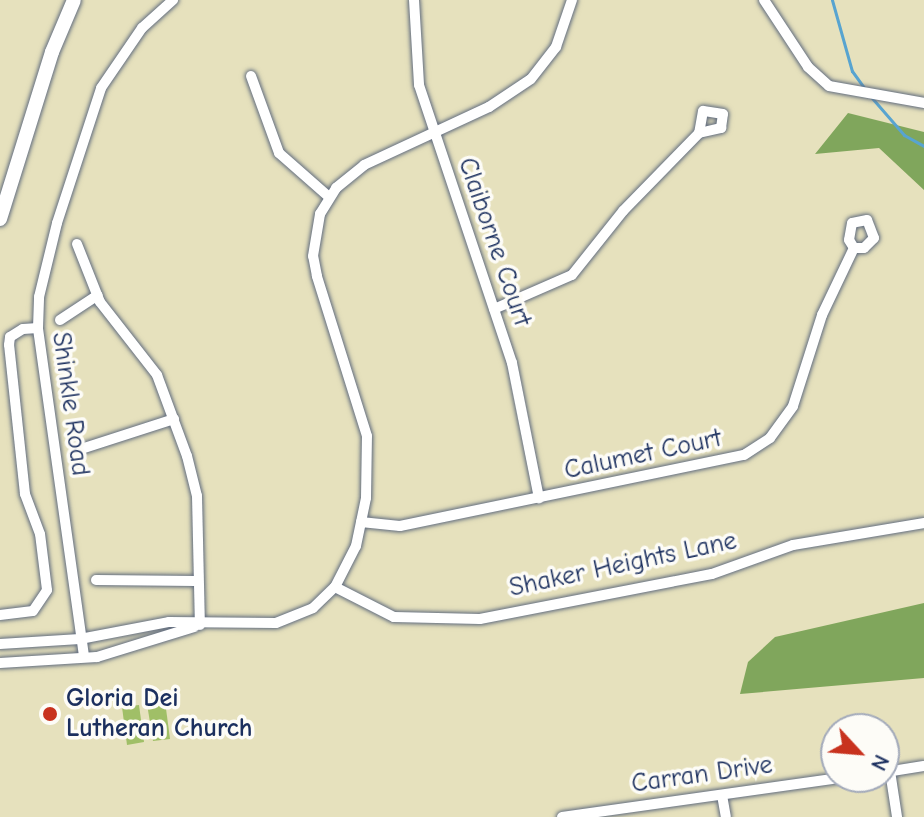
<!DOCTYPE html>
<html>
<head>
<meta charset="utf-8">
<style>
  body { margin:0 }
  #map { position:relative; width:924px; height:817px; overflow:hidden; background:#e6e1bd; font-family:"Comic Neue",sans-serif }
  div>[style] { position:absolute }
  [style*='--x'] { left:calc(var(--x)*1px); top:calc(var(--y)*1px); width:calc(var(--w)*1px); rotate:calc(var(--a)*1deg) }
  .green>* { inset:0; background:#a0bf67 }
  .forest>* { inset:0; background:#80a65c }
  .stream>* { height:3px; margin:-1.5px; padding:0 1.5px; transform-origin:1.5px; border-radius:1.5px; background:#58a4d0 }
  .roads { filter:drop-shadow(0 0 2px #626d7f) drop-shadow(0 0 2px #626d7f) }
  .minor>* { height:10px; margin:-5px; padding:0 5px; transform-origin:5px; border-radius:5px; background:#fff }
  .highway>* { height:14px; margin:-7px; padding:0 7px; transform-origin:7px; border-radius:7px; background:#fff }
  .dots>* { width:22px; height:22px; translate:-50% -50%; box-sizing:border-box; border:4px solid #fdfcf7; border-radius:50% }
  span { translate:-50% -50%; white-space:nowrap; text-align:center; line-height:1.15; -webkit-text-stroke:7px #fdfcf7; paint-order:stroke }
  .street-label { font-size:26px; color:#1b2f5e }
  .poi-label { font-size:26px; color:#1b2f5e; font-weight:700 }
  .left { translate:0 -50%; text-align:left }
  .north { position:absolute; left:820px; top:713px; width:80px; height:80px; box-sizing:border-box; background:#fdfcf7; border:2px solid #a3aaba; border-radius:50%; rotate:116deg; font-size:22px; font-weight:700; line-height:32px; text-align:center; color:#1b2f5e }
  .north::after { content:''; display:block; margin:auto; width:28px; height:36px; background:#c8321e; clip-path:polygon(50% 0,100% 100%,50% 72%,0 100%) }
</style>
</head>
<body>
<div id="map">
  <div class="green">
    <i style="clip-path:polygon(165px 701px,170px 739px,153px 741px,147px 704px)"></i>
    <i style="clip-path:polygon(139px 705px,144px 742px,127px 745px,122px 707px)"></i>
  </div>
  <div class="forest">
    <i style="clip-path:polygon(848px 113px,924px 132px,924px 190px,879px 148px,815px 154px)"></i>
    <i style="clip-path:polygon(924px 603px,924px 678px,740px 694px,748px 662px,775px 637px)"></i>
  </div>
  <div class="stream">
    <i style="--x:832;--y:0;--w:74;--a:74.3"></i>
    <i style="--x:852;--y:71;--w:22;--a:54"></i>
    <i style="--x:872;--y:98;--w:49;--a:49.1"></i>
    <i style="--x:904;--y:135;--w:23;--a:29"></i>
  </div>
  <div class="roads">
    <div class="minor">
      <i style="--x:414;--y:0;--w:85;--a:86.6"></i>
      <i style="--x:419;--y:85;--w:293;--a:71.5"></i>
      <i style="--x:512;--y:363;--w:138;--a:78.7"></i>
      <i style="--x:764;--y:0;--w:80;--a:56.7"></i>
      <i style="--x:808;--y:67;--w:28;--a:42"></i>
      <i style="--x:829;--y:86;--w:97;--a:10.1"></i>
      <i style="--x:251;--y:76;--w:82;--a:70"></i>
      <i style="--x:279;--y:153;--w:67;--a:41.3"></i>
      <i style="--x:77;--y:244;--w:62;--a:68.4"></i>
      <i style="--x:100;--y:302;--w:93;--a:52"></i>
      <i style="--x:157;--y:375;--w:86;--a:69.7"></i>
      <i style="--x:187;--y:456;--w:41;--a:76"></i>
      <i style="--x:197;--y:496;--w:129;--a:88.7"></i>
      <i style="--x:494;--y:309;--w:85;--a:-23.6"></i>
      <i style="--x:572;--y:275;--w:82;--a:-51.4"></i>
      <i style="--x:623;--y:211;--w:109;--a:-45.7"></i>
      <i style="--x:699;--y:133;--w:23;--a:-13"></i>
      <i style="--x:721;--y:128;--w:14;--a:-82"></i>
      <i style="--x:723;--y:114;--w:20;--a:-171"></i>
      <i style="--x:703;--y:111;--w:22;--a:100"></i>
      <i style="--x:60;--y:320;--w:45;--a:-33.3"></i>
      <i style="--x:78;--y:450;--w:101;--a:-17.9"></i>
      <i style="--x:361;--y:522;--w:39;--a:6"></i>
      <i style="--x:400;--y:526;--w:351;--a:-11.7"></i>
      <i style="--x:744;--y:455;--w:31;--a:-33"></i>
      <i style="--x:770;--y:438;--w:39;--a:-54"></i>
      <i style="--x:793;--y:406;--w:96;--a:-72.3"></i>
      <i style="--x:822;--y:315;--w:74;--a:-64.5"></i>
      <i style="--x:854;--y:248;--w:10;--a:0"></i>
      <i style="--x:864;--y:248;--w:14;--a:-45"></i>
      <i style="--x:874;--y:238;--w:19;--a:-111"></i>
      <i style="--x:867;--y:220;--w:15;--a:169"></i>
      <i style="--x:852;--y:223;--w:17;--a:100"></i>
      <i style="--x:849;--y:240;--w:9;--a:58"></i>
      <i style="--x:96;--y:580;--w:100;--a:0.6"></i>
      <i style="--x:335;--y:587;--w:66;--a:27"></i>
      <i style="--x:394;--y:617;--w:86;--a:1.3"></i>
      <i style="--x:480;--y:619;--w:236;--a:-11"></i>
      <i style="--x:712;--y:574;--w:86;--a:-19.7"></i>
      <i style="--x:793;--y:545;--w:133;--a:-9.5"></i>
      <i style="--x:0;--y:615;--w:33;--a:-7"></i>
      <i style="--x:33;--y:611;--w:25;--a:-56"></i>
      <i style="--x:47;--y:590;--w:56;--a:-97.1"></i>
      <i style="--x:40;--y:534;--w:43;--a:-110.6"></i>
      <i style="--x:25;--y:494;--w:150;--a:-96.1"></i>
      <i style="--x:9;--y:345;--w:8;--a:-83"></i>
      <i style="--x:10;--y:337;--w:15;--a:-32"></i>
      <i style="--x:23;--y:329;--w:15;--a:-4"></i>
      <i style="--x:0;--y:644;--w:80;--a:-3.6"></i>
      <i style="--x:80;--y:639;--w:91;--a:-10.8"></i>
      <i style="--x:169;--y:622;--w:107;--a:0.5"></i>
      <i style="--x:276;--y:623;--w:40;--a:-22"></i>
      <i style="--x:313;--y:608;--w:30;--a:-44"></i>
      <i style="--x:335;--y:587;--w:46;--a:-62.9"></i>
      <i style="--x:356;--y:546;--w:49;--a:-78.2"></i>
      <i style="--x:366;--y:498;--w:62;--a:-89.1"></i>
      <i style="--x:367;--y:436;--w:168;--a:-107.4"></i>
      <i style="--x:317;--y:276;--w:20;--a:-101"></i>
      <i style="--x:313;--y:256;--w:43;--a:-80.5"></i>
      <i style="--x:320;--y:214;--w:31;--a:-58"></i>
      <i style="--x:336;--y:188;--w:36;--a:-39"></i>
      <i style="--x:364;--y:165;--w:138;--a:-24.9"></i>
      <i style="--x:489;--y:107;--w:50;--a:-33.7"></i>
      <i style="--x:531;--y:79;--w:41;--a:-52"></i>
      <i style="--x:556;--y:47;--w:50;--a:-71.2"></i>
      <i style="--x:84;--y:656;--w:331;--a:-98"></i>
      <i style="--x:38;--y:328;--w:31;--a:-88"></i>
      <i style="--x:39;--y:297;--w:76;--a:-76.3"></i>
      <i style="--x:57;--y:223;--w:142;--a:-71.9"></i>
      <i style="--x:101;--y:88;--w:73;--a:-55.7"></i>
      <i style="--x:142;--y:28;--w:42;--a:-42.1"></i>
      <i style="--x:0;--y:663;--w:97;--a:-3.5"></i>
      <i style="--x:97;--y:657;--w:102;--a:-17.2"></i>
      <i style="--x:890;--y:771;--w:47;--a:81.3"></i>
      <i style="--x:886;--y:772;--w:38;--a:-9"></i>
      <i style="--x:722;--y:795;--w:22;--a:80"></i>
      <i style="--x:562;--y:817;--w:289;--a:-8"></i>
    </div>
    <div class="highway">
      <i style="--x:0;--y:219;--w:175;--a:-72.7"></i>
      <i style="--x:52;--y:52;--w:56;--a:-67.1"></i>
    </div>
  </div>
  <div class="dots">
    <i style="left:50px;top:714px;background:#c8321e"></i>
  </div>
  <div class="street-label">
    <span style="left:494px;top:242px;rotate:71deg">Claiborne Court</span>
    <span style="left:70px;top:404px;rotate:82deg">Shinkle Road</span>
    <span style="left:643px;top:455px;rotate:-12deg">Calumet Court</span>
    <span style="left:623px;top:565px;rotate:-12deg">Shaker Heights Lane</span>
    <span style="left:702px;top:775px;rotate:-8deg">Carran Drive</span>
  </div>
  <div class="poi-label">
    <span class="left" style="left:66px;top:714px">Gloria Dei<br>Lutheran Church</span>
  </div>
  <div class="north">N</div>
</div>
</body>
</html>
